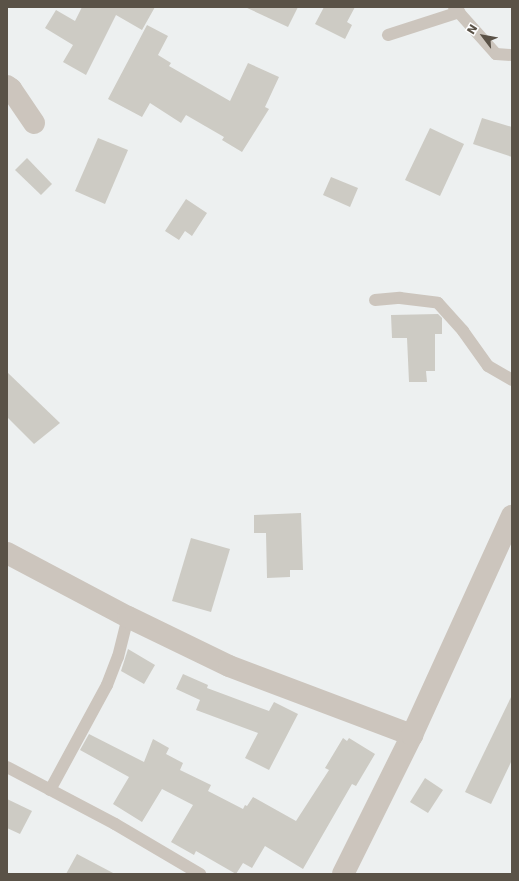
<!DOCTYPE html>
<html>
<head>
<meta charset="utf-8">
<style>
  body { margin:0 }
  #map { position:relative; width:519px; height:881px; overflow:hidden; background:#edf0f0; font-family:"DejaVu Sans",sans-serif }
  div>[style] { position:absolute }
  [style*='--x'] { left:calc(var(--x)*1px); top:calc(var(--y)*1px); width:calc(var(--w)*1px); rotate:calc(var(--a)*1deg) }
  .building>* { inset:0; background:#cdcbc4 }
  .lane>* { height:12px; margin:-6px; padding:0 6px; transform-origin:6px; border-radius:6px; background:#ccc5bd }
  .street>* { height:22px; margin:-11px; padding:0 11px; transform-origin:11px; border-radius:11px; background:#ccc5bd }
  span { translate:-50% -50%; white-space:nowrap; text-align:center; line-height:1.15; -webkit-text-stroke:3px #fff; paint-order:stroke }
  .frame { position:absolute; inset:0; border:8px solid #5a5247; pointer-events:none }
  .north { position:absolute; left:463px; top:16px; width:40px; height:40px; -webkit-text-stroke:3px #fff; paint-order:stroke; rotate:302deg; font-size:11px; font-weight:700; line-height:16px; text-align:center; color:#5a5247 }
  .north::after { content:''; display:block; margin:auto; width:14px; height:18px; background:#5a5247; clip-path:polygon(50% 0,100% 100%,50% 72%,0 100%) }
</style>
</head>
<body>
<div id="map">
  <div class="building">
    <i style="clip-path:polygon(82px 7px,155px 7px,142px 30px,116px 15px,86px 75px,63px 62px,73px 45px,45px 28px,56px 10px,75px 21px)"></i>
    <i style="clip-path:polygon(245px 7px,298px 7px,288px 27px)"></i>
    <i style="clip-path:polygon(324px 7px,355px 7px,347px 22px,352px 25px,345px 39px,315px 24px)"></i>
    <i style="clip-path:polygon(147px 25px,168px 36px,158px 55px,171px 63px,169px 66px,230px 101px,248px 63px,279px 77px,265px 107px,269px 109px,242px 152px,222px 140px,224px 137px,186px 115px,181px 123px,150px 103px,142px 117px,108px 99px)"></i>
    <i style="clip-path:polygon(482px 118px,512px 127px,512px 157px,473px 144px)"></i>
    <i style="clip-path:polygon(430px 128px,464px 144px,440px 196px,405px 180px)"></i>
    <i style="clip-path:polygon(98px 138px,128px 150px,105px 204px,75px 191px)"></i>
    <i style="clip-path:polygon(27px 158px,52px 184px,41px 195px,15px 170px)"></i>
    <i style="clip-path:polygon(331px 177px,358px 188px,350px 207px,323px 195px)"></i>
    <i style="clip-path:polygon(186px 199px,207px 213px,192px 236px,185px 231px,179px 240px,165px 231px)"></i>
    <i style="clip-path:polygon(438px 314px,442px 318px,442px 334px,435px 334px,435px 371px,426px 371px,427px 382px,409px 382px,407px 338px,392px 338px,391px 315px)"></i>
    <i style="clip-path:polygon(7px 372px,60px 423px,34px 444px,7px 417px)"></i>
    <i style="clip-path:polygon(301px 513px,303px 570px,290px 570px,290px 577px,267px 578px,266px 533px,254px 533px,254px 515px)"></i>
    <i style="clip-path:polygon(191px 538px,230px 549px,211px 612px,172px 601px)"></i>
    <i style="clip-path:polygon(128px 649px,155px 665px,144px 684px,121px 671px)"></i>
    <i style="clip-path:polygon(183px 674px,208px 685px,207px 688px,269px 711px,274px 702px,298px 714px,269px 770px,245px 758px,258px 733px,196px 710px,200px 700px,176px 689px)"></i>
    <i style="clip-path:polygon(512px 695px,512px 760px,491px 804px,465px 792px)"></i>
    <i style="clip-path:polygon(89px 734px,144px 762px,153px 739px,169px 748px,166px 754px,183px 763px,180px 770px,211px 785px,208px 791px,243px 809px,245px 805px,247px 806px,253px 797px,296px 821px,329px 770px,325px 768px,343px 738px,347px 741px,349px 738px,375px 754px,356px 786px,352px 784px,303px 869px,265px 846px,252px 868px,243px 863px,236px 874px,196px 851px,194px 855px,171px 842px,193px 805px,162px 789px,142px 822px,113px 804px,129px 777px,80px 750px)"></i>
    <i style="clip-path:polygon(425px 778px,443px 790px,428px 813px,410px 802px)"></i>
    <i style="clip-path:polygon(7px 799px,32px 811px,20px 834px,7px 828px)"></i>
    <i style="clip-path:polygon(77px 854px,115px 874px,66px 874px)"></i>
  </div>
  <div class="lane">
    <i style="--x:454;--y:7;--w:63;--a:48.2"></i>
    <i style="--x:496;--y:54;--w:16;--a:4"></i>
    <i style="--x:388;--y:35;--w:75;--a:-17.9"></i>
    <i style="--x:375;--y:300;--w:25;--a:-5"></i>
    <i style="--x:400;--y:298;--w:38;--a:7"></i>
    <i style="--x:438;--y:303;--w:38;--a:48"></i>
    <i style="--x:463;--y:331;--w:43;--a:54.5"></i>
    <i style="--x:488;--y:366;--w:28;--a:30"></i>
    <i style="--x:7;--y:767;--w:122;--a:27.8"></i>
    <i style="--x:115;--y:824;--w:99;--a:30.5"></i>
    <i style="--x:50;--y:790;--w:119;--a:-61.5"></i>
    <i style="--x:107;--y:685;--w:30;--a:-69"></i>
    <i style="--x:118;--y:657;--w:41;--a:-76"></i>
  </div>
  <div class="street">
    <i style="--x:7;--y:86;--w:5;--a:37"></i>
    <i style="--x:11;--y:89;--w:41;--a:55.9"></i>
    <i style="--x:7;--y:553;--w:137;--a:27.9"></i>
    <i style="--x:128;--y:617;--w:112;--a:25.9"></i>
    <i style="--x:229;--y:666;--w:196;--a:20.7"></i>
    <i style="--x:343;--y:874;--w:155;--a:-63.6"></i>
    <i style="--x:412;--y:735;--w:241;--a:-65.5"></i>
  </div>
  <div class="frame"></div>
  <div class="north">N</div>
</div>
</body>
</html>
